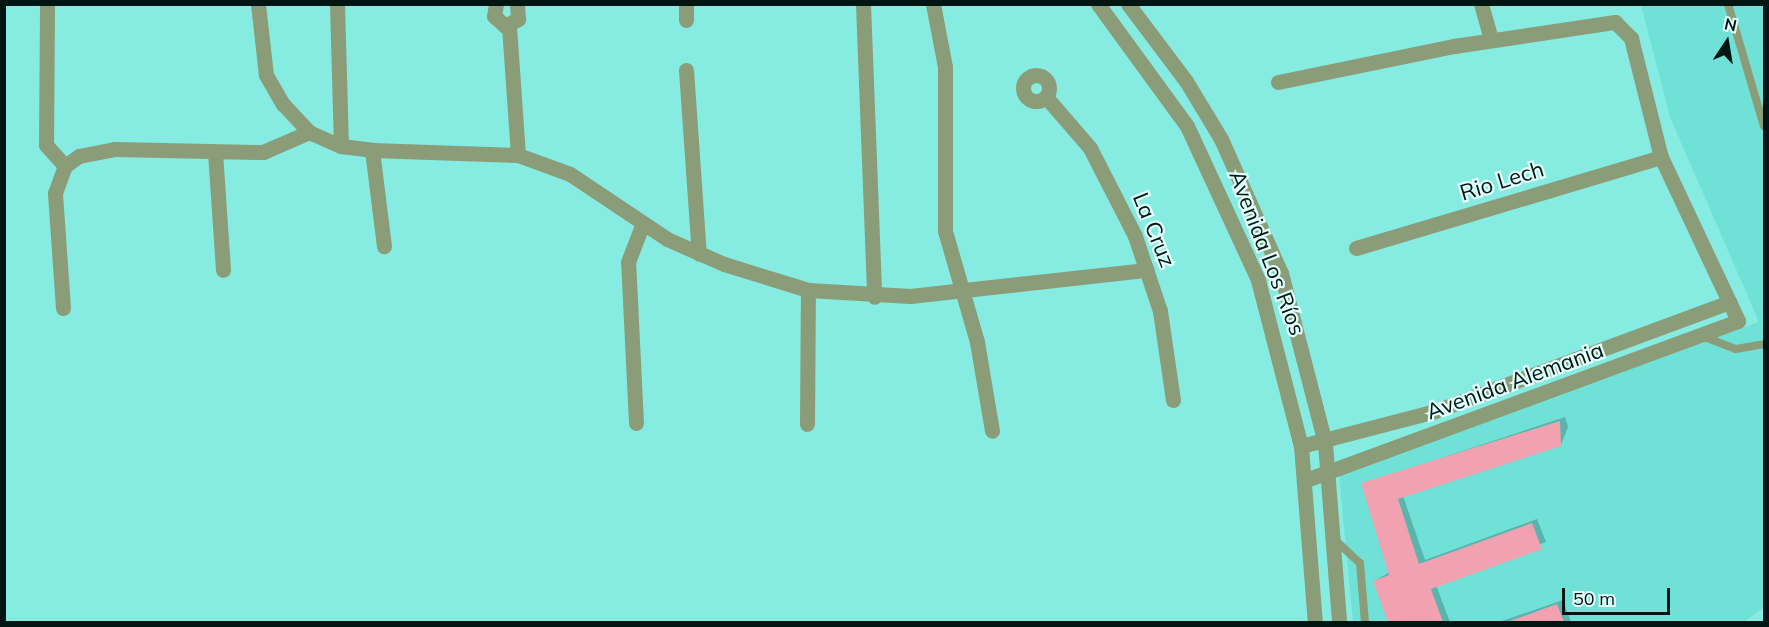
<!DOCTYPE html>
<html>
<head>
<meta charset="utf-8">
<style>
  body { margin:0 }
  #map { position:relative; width:1769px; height:627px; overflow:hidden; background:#86ece2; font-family:Mulish,sans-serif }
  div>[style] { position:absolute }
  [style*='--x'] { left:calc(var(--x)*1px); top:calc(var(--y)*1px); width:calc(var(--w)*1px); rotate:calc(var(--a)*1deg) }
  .built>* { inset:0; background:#6fe1d7 }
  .shadow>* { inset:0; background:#0003 }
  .building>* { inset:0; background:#f1a1af }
  .service>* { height:8px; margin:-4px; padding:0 4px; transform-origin:4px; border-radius:4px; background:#8b9c78 }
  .minor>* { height:15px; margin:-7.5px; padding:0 7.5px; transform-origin:7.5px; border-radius:7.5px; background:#8b9c78 }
  .minor>.ring { margin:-7.5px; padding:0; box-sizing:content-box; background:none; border:15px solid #8b9c78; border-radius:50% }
  span { translate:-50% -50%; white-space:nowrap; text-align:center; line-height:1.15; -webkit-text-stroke:4.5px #e3fffb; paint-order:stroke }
  .street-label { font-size:22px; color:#011513 }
  .frame { position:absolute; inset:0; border:6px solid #011513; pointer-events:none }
  .north { position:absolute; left:1697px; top:12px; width:60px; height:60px; -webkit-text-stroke:4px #e3fffb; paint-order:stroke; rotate:12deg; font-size:16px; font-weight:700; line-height:24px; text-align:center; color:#011513 }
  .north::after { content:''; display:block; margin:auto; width:21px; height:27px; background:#011513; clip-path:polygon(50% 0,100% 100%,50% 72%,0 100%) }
  .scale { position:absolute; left:1562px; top:588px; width:108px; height:27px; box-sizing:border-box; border:3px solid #011513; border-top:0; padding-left:8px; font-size:18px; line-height:21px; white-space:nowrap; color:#011513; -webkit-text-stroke:4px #e3fffb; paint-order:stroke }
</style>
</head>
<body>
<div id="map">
  <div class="built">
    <i style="clip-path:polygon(1641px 5px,1764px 5px,1764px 607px,1744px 622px,1353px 622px,1339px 474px,1759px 322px,1670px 117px)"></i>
  </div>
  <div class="shadow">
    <i style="clip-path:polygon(1565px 417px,1568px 427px,1561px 445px,1403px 496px,1425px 560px,1537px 519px,1546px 542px,1436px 585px,1450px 622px,1390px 622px,1374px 581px,1390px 572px,1363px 484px)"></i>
    <i style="clip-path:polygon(1563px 600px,1571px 622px,1499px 622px)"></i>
  </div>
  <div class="building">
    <i style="clip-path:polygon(1560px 421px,1561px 446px,1398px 499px,1419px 564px,1532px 523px,1542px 549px,1431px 589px,1443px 622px,1388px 622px,1373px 581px,1389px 575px,1361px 483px)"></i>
    <i style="clip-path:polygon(1557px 604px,1564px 622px,1510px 622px,1510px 621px)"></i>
  </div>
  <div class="service">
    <i style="--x:1728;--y:4;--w:127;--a:73.6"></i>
    <i style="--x:1702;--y:336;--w:36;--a:21"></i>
    <i style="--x:1736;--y:349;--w:28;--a:-10"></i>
    <i style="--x:1334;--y:539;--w:35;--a:43"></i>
    <i style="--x:1360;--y:563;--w:59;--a:85.2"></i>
  </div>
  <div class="minor">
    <i style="--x:258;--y:4;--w:71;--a:83.6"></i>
    <i style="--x:266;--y:75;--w:34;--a:60"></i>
    <i style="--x:283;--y:104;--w:38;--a:47"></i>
    <i style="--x:309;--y:132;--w:35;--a:24"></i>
    <i style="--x:341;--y:146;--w:31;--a:7"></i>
    <i style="--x:372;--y:150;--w:146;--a:2"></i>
    <i style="--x:518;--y:155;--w:130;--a:-94"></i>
    <i style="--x:337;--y:4;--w:142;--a:88.4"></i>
    <i style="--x:496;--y:4;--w:12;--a:99"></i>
    <i style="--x:494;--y:16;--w:15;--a:42"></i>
    <i style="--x:505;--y:26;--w:15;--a:-28"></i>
    <i style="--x:518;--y:19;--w:15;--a:-94"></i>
    <i style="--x:686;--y:4;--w:16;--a:90"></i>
    <i style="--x:863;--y:4;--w:293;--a:87.8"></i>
    <i style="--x:933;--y:4;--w:64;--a:79.2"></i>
    <i style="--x:945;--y:67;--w:164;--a:90"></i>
    <i style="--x:945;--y:231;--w:116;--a:73.9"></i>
    <i style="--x:977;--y:342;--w:90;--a:80.4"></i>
    <i style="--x:1098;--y:4;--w:151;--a:53.9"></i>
    <i style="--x:1187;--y:126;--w:170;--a:65.2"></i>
    <i style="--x:1258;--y:280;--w:171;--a:75.5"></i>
    <i style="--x:1301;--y:446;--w:177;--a:85.5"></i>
    <i style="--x:1128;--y:4;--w:96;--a:53"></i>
    <i style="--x:1186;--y:81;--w:68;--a:58.9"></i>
    <i style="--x:1221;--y:139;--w:147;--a:65.9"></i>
    <i style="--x:1281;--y:273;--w:176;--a:75.5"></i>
    <i style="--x:1325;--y:443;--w:180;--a:85.5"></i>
    <i style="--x:1481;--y:4;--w:37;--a:74"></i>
    <i style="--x:47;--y:7;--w:138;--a:90.4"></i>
    <i style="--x:46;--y:145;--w:28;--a:48"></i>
    <i style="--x:686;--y:70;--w:184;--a:86"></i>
    <i class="ring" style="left:1023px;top:75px;width:11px;height:11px"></i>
    <i style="--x:1278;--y:82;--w:180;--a:-11.6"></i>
    <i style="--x:1454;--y:46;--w:163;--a:-8.5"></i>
    <i style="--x:1615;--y:22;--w:23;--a:45"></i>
    <i style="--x:1631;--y:38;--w:123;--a:75.9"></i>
    <i style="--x:1661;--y:157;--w:181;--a:64.8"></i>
    <i style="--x:1738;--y:321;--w:460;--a:159.8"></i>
    <i style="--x:1046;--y:97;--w:67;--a:49.2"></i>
    <i style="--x:1090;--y:148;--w:99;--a:62.9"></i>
    <i style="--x:1135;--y:236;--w:79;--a:71.6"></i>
    <i style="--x:1160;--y:311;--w:90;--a:81.7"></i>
    <i style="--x:372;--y:150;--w:97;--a:82.9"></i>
    <i style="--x:215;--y:152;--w:118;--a:86.1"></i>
    <i style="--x:518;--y:155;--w:55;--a:20.1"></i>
    <i style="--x:570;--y:174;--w:117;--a:33.8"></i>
    <i style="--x:667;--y:239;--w:62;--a:23.7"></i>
    <i style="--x:724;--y:264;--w:88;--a:17.2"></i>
    <i style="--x:808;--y:290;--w:102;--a:3.4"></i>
    <i style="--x:910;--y:296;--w:238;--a:-6.3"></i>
    <i style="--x:1356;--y:248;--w:318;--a:-16.6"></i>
    <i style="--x:63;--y:308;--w:115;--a:-94"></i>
    <i style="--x:55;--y:193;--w:29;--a:-70"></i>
    <i style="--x:65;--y:166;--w:17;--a:-36"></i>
    <i style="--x:79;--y:156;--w:37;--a:-11"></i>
    <i style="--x:115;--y:149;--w:148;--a:1.2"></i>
    <i style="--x:263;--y:152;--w:50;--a:-23.5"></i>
    <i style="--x:636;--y:423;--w:161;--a:-92.8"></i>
    <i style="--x:628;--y:262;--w:40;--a:-69"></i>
    <i style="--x:807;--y:424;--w:134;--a:-89.6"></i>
    <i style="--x:1301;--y:446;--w:138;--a:-14.6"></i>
    <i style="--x:1435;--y:411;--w:314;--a:-20.3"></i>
  </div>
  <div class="street-label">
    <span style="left:1502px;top:181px;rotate:-17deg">Rio Lech</span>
    <span style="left:1154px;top:230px;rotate:68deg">La Cruz</span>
    <span style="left:1267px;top:253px;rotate:69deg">Avenida Los Ríos</span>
    <span style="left:1515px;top:381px;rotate:-20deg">Avenida Alemania</span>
  </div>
  <div class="frame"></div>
  <div class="north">N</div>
  <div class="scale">50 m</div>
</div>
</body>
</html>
